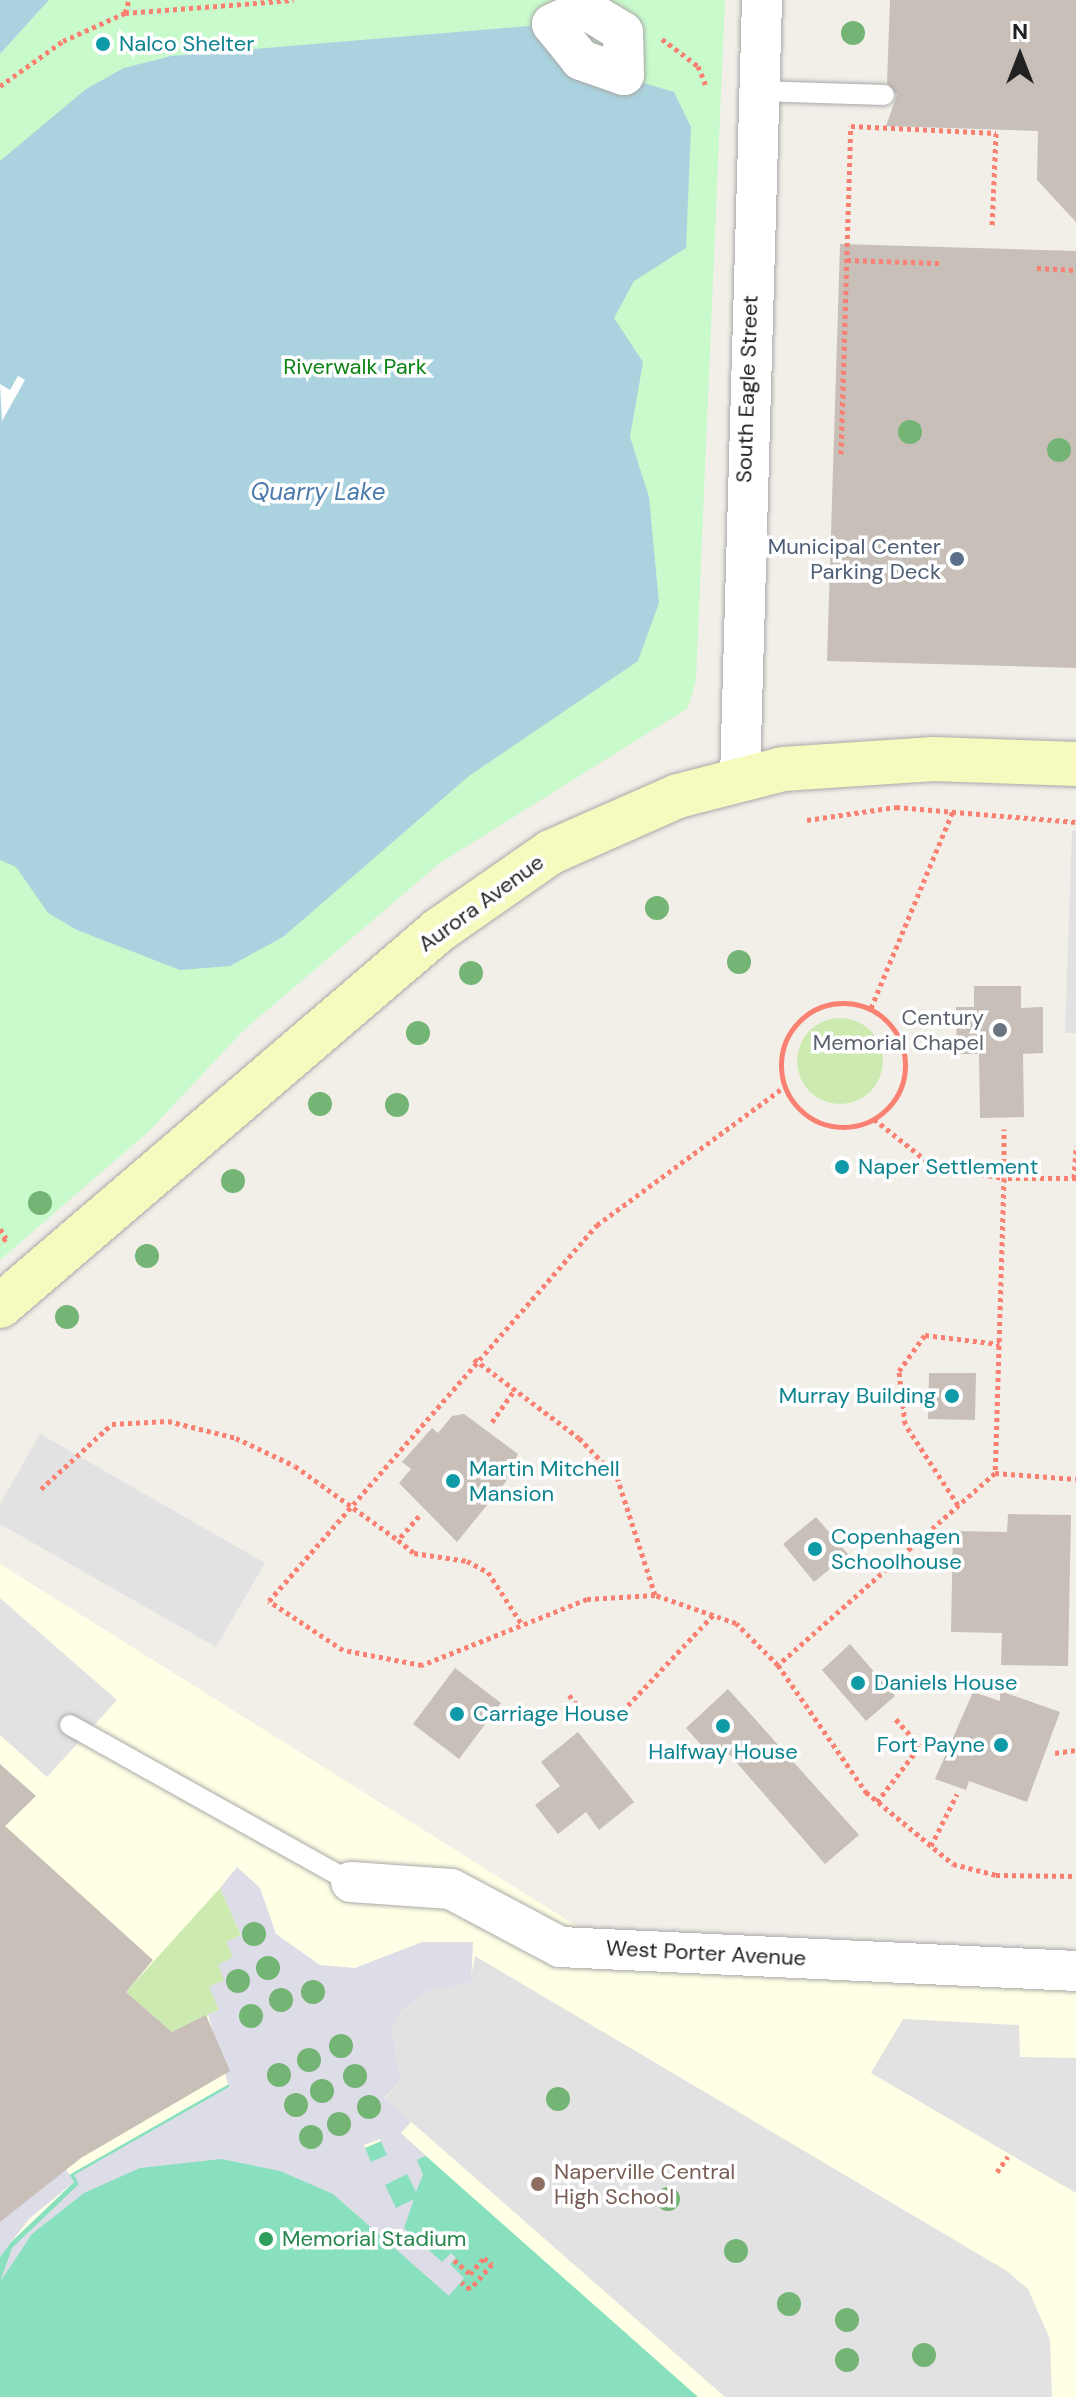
<!DOCTYPE html>
<html>
<head>
<meta charset="utf-8">
<style>
  body { margin:0 }
  #map { position:relative; width:1076px; height:2397px; overflow:hidden; background:#f2efe9; font-family:"DM Sans",sans-serif }
  div>[style] { position:absolute }
  [style*='--x'] { left:calc(var(--x)*1px); top:calc(var(--y)*1px); width:calc(var(--w)*1px); rotate:calc(var(--a)*1deg) }
  .education>* { inset:0; background:#ffffe5 }
  .grass>* { inset:0; background:#cdebb0 }
  .round { border-radius:50% }
  .park>* { inset:0; background:#c8facc }
  .pitch>* { inset:0; background:#88e0be }
  .parking>* { inset:0; background:#e2e2e2 }
  .plaza>* { inset:0; background:#dddde8 }
  .water>* { inset:0; background:#aad3df }
  .pier>* { inset:0; background:#fff }
  .building>* { inset:0; background:#c7bfb8 }
  .path>* { height:5px; margin-top:-2.5px; transform-origin:0; background:repeating-linear-gradient(90deg,#fa8072 0 4px,transparent 0 8px) }
  .path>.ring { margin:-2.5px; padding:0; box-sizing:content-box; background:none; border:5px solid #fa8072; border-radius:50% }
  .roads { filter:drop-shadow(0 0 2px #a9a9a9) drop-shadow(0 0 2px #a9a9a9) }
  .lane>* { height:20px; margin:-10px; padding:0 10px; transform-origin:10px; border-radius:10px; background:#fff }
  .street>* { height:40px; margin:-20px; padding:0 20px; transform-origin:20px; border-radius:20px; background:#fff }
  .secondary>* { height:44px; margin:-22px; padding:0 22px; transform-origin:22px; border-radius:22px; background:#f7fabf }
  .trees>* { width:24px; height:24px; margin:-12px; border-radius:50%; background:#74b475 }
  .dots>* { width:22px; height:22px; translate:-50% -50%; box-sizing:border-box; border:4px solid #fff; border-radius:50% }
  span { translate:-50% -50%; white-space:nowrap; text-align:center; line-height:1.15; -webkit-text-stroke:7px #fff; paint-order:stroke }
  .culture-label { font-size:22px; color:#0d838f }
  .left { translate:0 -50%; text-align:left }
  .right { translate:-100% -50%; text-align:right }
  .park-label { font-size:22px; color:#0c8416 }
  .street-label { font-size:22px; color:#222 }
  .service-label { font-size:22px; color:#4e5e75 }
  .worship-label { font-size:22px; color:#5b616d }
  .education-label { font-size:22px; color:#785e54 }
  .leisure-label { font-size:22px; color:#27864d }
  .water-label { font-size:24px; color:#4a7aab; font-style:italic }
  .north { position:absolute; left:980px; top:16px; width:80px; height:80px; -webkit-text-stroke:6px #fff; paint-order:stroke; rotate:0deg; font-size:22px; font-weight:700; line-height:32px; text-align:center; color:#222 }
  .north::after { content:''; display:block; margin:auto; width:28px; height:36px; background:#222; clip-path:polygon(50% 0,100% 100%,50% 72%,0 100%) }
</style>
</head>
<body>
<div id="map">
  <div class="education">
    <i style="clip-path:polygon(0 1564px,618px 1952px,1076px 1972px,1076px 2397px,0 2397px)"></i>
  </div>
  <div class="grass">
    <i class="round" style="left:797px;top:1018px;width:86px;height:86px"></i>
    <i style="clip-path:polygon(220px 1888px,241px 1935px,219px 2010px,172px 2032px,126px 1992px)"></i>
  </div>
  <div class="park">
    <i style="clip-path:polygon(49px 0,725px 0,696px 680px,688px 708px,440px 863px,244px 1030px,148px 1132px,0 1260px,0 54px)"></i>
  </div>
  <div class="pitch">
    <i style="clip-path:polygon(236px 2080px,365px 2148px,400px 2133px,698px 2397px,0 2397px,0 2257px,6px 2247px,74px 2182px,69px 2175px)"></i>
  </div>
  <div class="parking">
    <i style="clip-path:polygon(1072px 831px,1076px 831px,1076px 1033px,1065px 1033px)"></i>
    <i style="clip-path:polygon(40px 1434px,265px 1563px,216px 1647px,0 1524px,0 1504px)"></i>
    <i style="clip-path:polygon(0 1598px,117px 1700px,47px 1777px,0 1735px)"></i>
    <i style="clip-path:polygon(475px 1956px,1007px 2271px,1028px 2289px,1050px 2339px,1052px 2397px,725px 2397px,385px 2099px,401px 2079px,392px 2029px,400px 2013px,425px 1992px,470px 1982px)"></i>
    <i style="clip-path:polygon(903px 2019px,1019px 2025px,1020px 2057px,1076px 2058px,1076px 2193px,871px 2073px)"></i>
  </div>
  <div class="plaza">
    <i style="clip-path:polygon(evenodd,237px 1867px,260px 1888px,276px 1934px,320px 1965px,355px 1968px,422px 1942px,473px 1942px,471px 1982px,425px 1992px,400px 2013px,392px 2029px,401px 2079px,385px 2098px,411px 2122px,401px 2133px,426px 2156px,417px 2160px,423px 2175px,416px 2192px,407px 2174px,385px 2185px,396px 2208px,414px 2199px,404px 2228px,442px 2262px,451px 2253px,456px 2258px,450px 2264px,464px 2278px,449px 2296px,333px 2194px,280px 2171px,221px 2159px,140px 2168px,84px 2193px,32px 2234px,0 2282px,12px 2248px,79px 2184px,74px 2175px,229px 2087px,208px 2014px,219px 2010px,209px 1987px,224px 1980px,218px 1965px,233px 1957px,226px 1942px,241px 1935px,220px 1888px,237px 1867px,380px 2139px,387px 2155px,371px 2162px,364px 2145px,380px 2139px)"></i>
    <i style="clip-path:polygon(66px 2169px,74px 2182px,29px 2219px,0 2257px,0 2183px)"></i>
  </div>
  <div class="water">
    <i style="clip-path:polygon(0 0,49px 0,0 54px)"></i>
    <i style="clip-path:polygon(552px 24px,637px 81px,674px 92px,691px 127px,686px 248px,634px 281px,614px 318px,643px 362px,630px 437px,649px 497px,659px 603px,638px 661px,469px 776px,283px 937px,230px 966px,180px 970px,77px 930px,48px 913px,16px 867px,0 860px,0 161px,86px 89px,124px 68px,171px 56px)"></i>
  </div>
  <div class="pier">
    <i style="clip-path:polygon(18px 376px,25px 380px,2px 421px,0 384px,10px 390px)"></i>
  </div>
  <div class="building">
    <i style="clip-path:polygon(890px 0,1076px 0,1076px 222px,1037px 180px,1038px 131px,886px 126px,897px 95px,887px 83px)"></i>
    <i style="clip-path:polygon(840px 244px,1076px 251px,1076px 668px,827px 661px)"></i>
    <i style="clip-path:polygon(974px 986px,1021px 986px,1021px 1008px,1043px 1007px,1043px 1053px,1023px 1054px,1024px 1117px,980px 1118px,979px 1054px,957px 1054px,956px 1007px,974px 1007px)"></i>
    <i style="clip-path:polygon(929px 1373px,976px 1373px,975px 1420px,928px 1419px)"></i>
    <i style="clip-path:polygon(464px 1414px,518px 1454px,505px 1483px,457px 1542px,399px 1483px,411px 1469px,402px 1462px,432px 1428px,438px 1433px,452px 1416px)"></i>
    <i style="clip-path:polygon(1008px 1514px,1071px 1515px,1068px 1666px,1001px 1665px,1002px 1633px,951px 1632px,953px 1531px,1007px 1532px)"></i>
    <i style="clip-path:polygon(816px 1517px,848px 1554px,814px 1582px,783px 1544px)"></i>
    <i style="clip-path:polygon(850px 1644px,895px 1696px,866px 1721px,822px 1670px)"></i>
    <i style="clip-path:polygon(455px 1668px,501px 1703px,459px 1759px,413px 1724px)"></i>
    <i style="clip-path:polygon(728px 1689px,859px 1835px,825px 1864px,729px 1754px,718px 1764px,686px 1728px)"></i>
    <i style="clip-path:polygon(1000px 1691px,1060px 1712px,1027px 1802px,969px 1781px,966px 1790px,935px 1779px,973px 1692px,1000px 1701px)"></i>
    <i style="clip-path:polygon(578px 1732px,634px 1802px,599px 1830px,586px 1812px,558px 1834px,535px 1805px,560px 1786px,541px 1762px)"></i>
    <i style="clip-path:polygon(0 1764px,36px 1796px,5px 1826px,153px 1960px,126px 1992px,172px 2032px,206px 2015px,230px 2071px,81px 2158px,0 2222px)"></i>
  </div>
  <div class="path">
    <i style="--x:125;--y:13;--w:14;--a:-73"></i>
    <i style="--x:662;--y:39;--w:45;--a:36.9"></i>
    <i style="--x:698;--y:66;--w:22;--a:68"></i>
    <i style="--x:0;--y:86;--w:77;--a:-35.5"></i>
    <i style="--x:63;--y:41;--w:68;--a:-24.3"></i>
    <i style="--x:125;--y:13;--w:169;--a:-4.4"></i>
    <i style="--x:847;--y:260;--w:92;--a:1.9"></i>
    <i style="--x:1037;--y:268;--w:39;--a:3"></i>
    <i style="--x:841;--y:454;--w:328;--a:-88.3"></i>
    <i style="--x:851;--y:126;--w:145;--a:2.8"></i>
    <i style="--x:996;--y:133;--w:95;--a:92.4"></i>
    <i style="--x:807;--y:820;--w:90;--a:-8.3"></i>
    <i style="--x:896;--y:807;--w:181;--a:4.8"></i>
    <i class="ring" style="left:781px;top:1003px;width:119px;height:119px"></i>
    <i style="--x:871;--y:1008;--w:213;--a:-67.4"></i>
    <i style="--x:874;--y:1119;--w:75;--a:38.5"></i>
    <i style="--x:933;--y:1166;--w:72;--a:9.6"></i>
    <i style="--x:1004;--y:1178;--w:49;--a:-90"></i>
    <i style="--x:1074;--y:1178;--w:32;--a:-86"></i>
    <i style="--x:1076;--y:1178;--w:72;--a:180"></i>
    <i style="--x:1004;--y:1178;--w:295;--a:91.7"></i>
    <i style="--x:995;--y:1473;--w:290;--a:138.5"></i>
    <i style="--x:778;--y:1665;--w:155;--a:55.3"></i>
    <i style="--x:866;--y:1792;--w:113;--a:39.6"></i>
    <i style="--x:953;--y:1864;--w:44;--a:14.3"></i>
    <i style="--x:996;--y:1875;--w:80;--a:0.7"></i>
    <i style="--x:0;--y:1229;--w:11;--a:56"></i>
    <i style="--x:6;--y:1238;--w:8;--a:140"></i>
    <i style="--x:474;--y:1359;--w:131;--a:37"></i>
    <i style="--x:579;--y:1438;--w:54;--a:45.7"></i>
    <i style="--x:617;--y:1477;--w:124;--a:72.1"></i>
    <i style="--x:492;--y:1422;--w:38;--a:-55"></i>
    <i style="--x:995;--y:1473;--w:81;--a:4.2"></i>
    <i style="--x:41;--y:1489;--w:96;--a:-42.5"></i>
    <i style="--x:112;--y:1424;--w:56;--a:-3.1"></i>
    <i style="--x:168;--y:1421;--w:70;--a:14"></i>
    <i style="--x:236;--y:1438;--w:65;--a:25.4"></i>
    <i style="--x:295;--y:1466;--w:127;--a:35.7"></i>
    <i style="--x:958;--y:1505;--w:97;--a:-123.2"></i>
    <i style="--x:905;--y:1424;--w:53;--a:-96.5"></i>
    <i style="--x:899;--y:1371;--w:44;--a:-54.2"></i>
    <i style="--x:925;--y:1335;--w:75;--a:6.9"></i>
    <i style="--x:419;--y:1516;--w:32;--a:131"></i>
    <i style="--x:398;--y:1540;--w:21;--a:39"></i>
    <i style="--x:414;--y:1553;--w:54;--a:8.6"></i>
    <i style="--x:467;--y:1561;--w:24;--a:28"></i>
    <i style="--x:488;--y:1572;--w:64;--a:57.1"></i>
    <i style="--x:778;--y:1665;--w:59;--a:-135"></i>
    <i style="--x:736;--y:1623;--w:86;--a:-160.9"></i>
    <i style="--x:655;--y:1595;--w:68;--a:176.6"></i>
    <i style="--x:587;--y:1599;--w:178;--a:158.2"></i>
    <i style="--x:422;--y:1665;--w:80;--a:-169.2"></i>
    <i style="--x:343;--y:1650;--w:89;--a:-146.5"></i>
    <i style="--x:269;--y:1601;--w:499;--a:-48.9"></i>
    <i style="--x:597;--y:1225;--w:232;--a:-36.4"></i>
    <i style="--x:569;--y:1695;--w:27;--a:51"></i>
    <i style="--x:586;--y:1716;--w:31;--a:2"></i>
    <i style="--x:617;--y:1717;--w:141;--a:-46.7"></i>
    <i style="--x:1055;--y:1753;--w:21;--a:-8"></i>
    <i style="--x:877;--y:1802;--w:71;--a:-52.5"></i>
    <i style="--x:920;--y:1746;--w:38;--a:-132"></i>
    <i style="--x:931;--y:1846;--w:58;--a:-63.4"></i>
    <i style="--x:997;--y:2172;--w:19;--a:-55"></i>
    <i style="--x:454;--y:2260;--w:21;--a:41"></i>
    <i style="--x:470;--y:2274;--w:21;--a:-49"></i>
    <i style="--x:484;--y:2258;--w:10;--a:37"></i>
    <i style="--x:492;--y:2264;--w:33;--a:131"></i>
    <i style="--x:470;--y:2289;--w:11;--a:-142"></i>
  </div>
  <div class="roads">
    <div class="lane">
      <i style="--x:758;--y:91;--w:126;--a:1.8"></i>
      <i style="--x:70;--y:1725;--w:322;--a:29.2"></i>
    </div>
    <div class="street">
      <i style="--x:585;--y:9;--w:44;--a:31.2"></i>
      <i style="--x:623;--y:32;--w:43;--a:88.7"></i>
      <i style="--x:624;--y:75;--w:46;--a:-160.8"></i>
      <i style="--x:581;--y:60;--w:46;--a:-128.9"></i>
      <i style="--x:552;--y:24;--w:36;--a:-24"></i>
      <i style="--x:740;--y:778;--w:778;--a:-88.38"></i>
      <i style="--x:351;--y:1882;--w:100;--a:4"></i>
      <i style="--x:451;--y:1889;--w:123;--a:28"></i>
      <i style="--x:560;--y:1947;--w:517;--a:2.66"></i>
    </div>
    <div class="secondary">
      <i style="--x:0;--y:1306;--w:578;--a:-40.58"></i>
      <i style="--x:439;--y:930;--w:136;--a:-34.9"></i>
      <i style="--x:551;--y:852;--w:139;--a:-23.8"></i>
      <i style="--x:678;--y:796;--w:108;--a:-14.4"></i>
      <i style="--x:783;--y:769;--w:151;--a:-3.8"></i>
      <i style="--x:934;--y:759;--w:142;--a:2"></i>
    </div>
  </div>
  <div class="trees">
    <i style="left:853px;top:33px"></i>
    <i style="left:910px;top:432px"></i>
    <i style="left:1059px;top:450px"></i>
    <i style="left:657px;top:908px"></i>
    <i style="left:739px;top:962px"></i>
    <i style="left:471px;top:973px"></i>
    <i style="left:418px;top:1033px"></i>
    <i style="left:320px;top:1104px"></i>
    <i style="left:397px;top:1105px"></i>
    <i style="left:233px;top:1181px"></i>
    <i style="left:40px;top:1203px"></i>
    <i style="left:147px;top:1256px"></i>
    <i style="left:67px;top:1317px"></i>
    <i style="left:254px;top:1934px"></i>
    <i style="left:268px;top:1968px"></i>
    <i style="left:238px;top:1981px"></i>
    <i style="left:313px;top:1992px"></i>
    <i style="left:281px;top:2000px"></i>
    <i style="left:251px;top:2016px"></i>
    <i style="left:341px;top:2046px"></i>
    <i style="left:309px;top:2060px"></i>
    <i style="left:279px;top:2075px"></i>
    <i style="left:355px;top:2076px"></i>
    <i style="left:322px;top:2091px"></i>
    <i style="left:558px;top:2099px"></i>
    <i style="left:296px;top:2105px"></i>
    <i style="left:369px;top:2107px"></i>
    <i style="left:339px;top:2124px"></i>
    <i style="left:311px;top:2137px"></i>
    <i style="left:668px;top:2199px"></i>
    <i style="left:736px;top:2251px"></i>
    <i style="left:789px;top:2304px"></i>
    <i style="left:847px;top:2320px"></i>
    <i style="left:924px;top:2355px"></i>
    <i style="left:847px;top:2360px"></i>
  </div>
  <div class="dots">
    <i style="left:103px;top:44px;background:#0f9aa8"></i>
    <i style="left:957px;top:559px;background:#5c6f8a"></i>
    <i style="left:1000px;top:1030px;background:#6b7280"></i>
    <i style="left:842px;top:1167px;background:#0f9aa8"></i>
    <i style="left:952px;top:1396px;background:#0f9aa8"></i>
    <i style="left:453px;top:1481px;background:#0f9aa8"></i>
    <i style="left:815px;top:1549px;background:#0f9aa8"></i>
    <i style="left:858px;top:1683px;background:#0f9aa8"></i>
    <i style="left:457px;top:1714px;background:#0f9aa8"></i>
    <i style="left:723px;top:1726px;background:#0f9aa8"></i>
    <i style="left:1001px;top:1745px;background:#0f9aa8"></i>
    <i style="left:538px;top:2184px;background:#8d6e63"></i>
    <i style="left:266px;top:2239px;background:#2e9e5b"></i>
  </div>
  <div class="culture-label">
    <span class="left" style="left:119px;top:44px">Nalco Shelter</span>
    <span class="left" style="left:858px;top:1167px">Naper Settlement</span>
    <span class="right" style="left:936px;top:1396px">Murray Building</span>
    <span class="left" style="left:469px;top:1481px">Martin Mitchell<br>Mansion</span>
    <span class="left" style="left:831px;top:1549px">Copenhagen<br>Schoolhouse</span>
    <span class="left" style="left:874px;top:1683px">Daniels House</span>
    <span class="left" style="left:473px;top:1714px">Carriage House</span>
    <span class="right" style="left:985px;top:1745px">Fort Payne</span>
    <span style="left:723px;top:1752px">Halfway House</span>
  </div>
  <div class="park-label">
    <span style="left:355px;top:367px">Riverwalk Park</span>
  </div>
  <div class="street-label">
    <span style="left:747px;top:389px;rotate:-88deg">South Eagle Street</span>
    <span style="left:481px;top:903px;rotate:-36deg">Aurora Avenue</span>
    <span style="left:706px;top:1953px;rotate:3deg">West Porter Avenue</span>
  </div>
  <div class="service-label">
    <span class="right" style="left:941px;top:559px">Municipal Center<br>Parking Deck</span>
  </div>
  <div class="worship-label">
    <span class="right" style="left:984px;top:1030px">Century<br>Memorial Chapel</span>
  </div>
  <div class="education-label">
    <span class="left" style="left:554px;top:2184px">Naperville Central<br>High School</span>
  </div>
  <div class="leisure-label">
    <span class="left" style="left:282px;top:2239px">Memorial Stadium</span>
  </div>
  <div class="water-label">
    <span style="left:318px;top:492px">Quarry Lake</span>
  </div>
  <div class="north">N</div>
</div>
</body>
</html>
